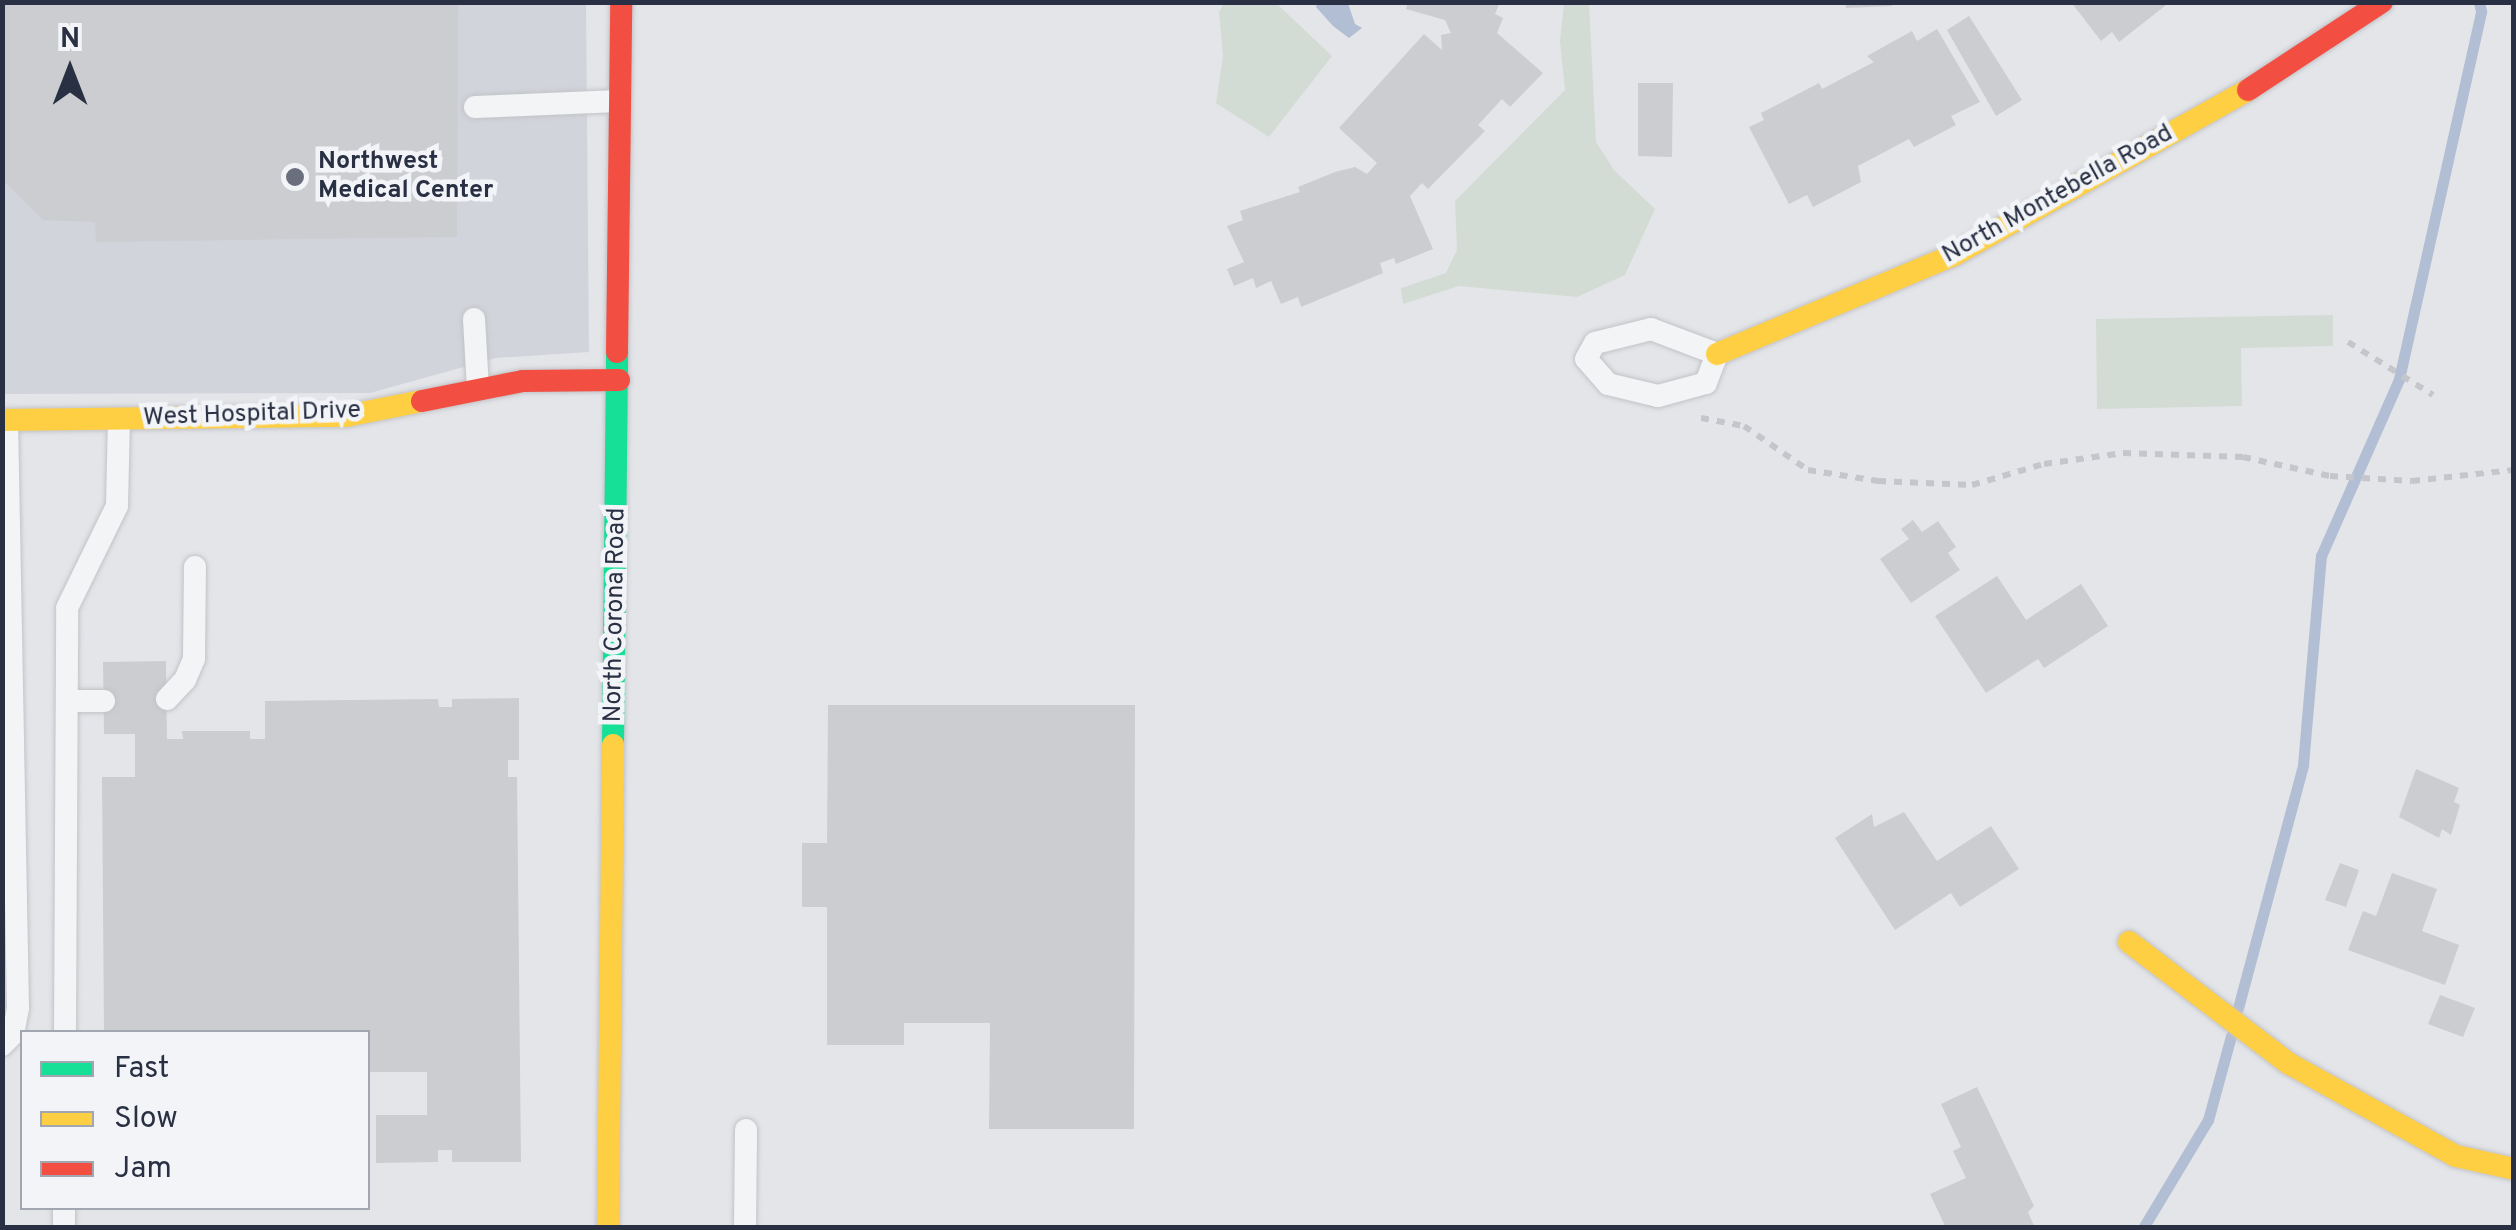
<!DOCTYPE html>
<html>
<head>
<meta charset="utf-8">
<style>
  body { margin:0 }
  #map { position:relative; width:2516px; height:1230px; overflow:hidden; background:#e4e5e9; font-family:Overpass,sans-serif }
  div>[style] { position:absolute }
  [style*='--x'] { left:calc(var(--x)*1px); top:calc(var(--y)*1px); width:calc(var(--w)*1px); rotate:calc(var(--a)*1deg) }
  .built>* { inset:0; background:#d2d4dc }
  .green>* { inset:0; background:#d3dcd4 }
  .water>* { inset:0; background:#b2bed4 }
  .stream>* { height:11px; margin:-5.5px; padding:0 5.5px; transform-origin:5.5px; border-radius:5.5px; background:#b2bed4 }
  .building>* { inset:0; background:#cccdd1 }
  .path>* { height:6px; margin-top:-3px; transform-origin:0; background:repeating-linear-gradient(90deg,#c5c6cb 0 8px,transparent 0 16px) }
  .roads { filter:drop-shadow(0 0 2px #c2c3c7) drop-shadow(0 0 2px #c2c3c7) }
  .lane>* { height:22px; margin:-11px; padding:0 11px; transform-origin:11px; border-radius:11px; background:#f3f4f6 }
  .fast>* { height:22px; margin:-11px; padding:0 11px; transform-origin:11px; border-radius:11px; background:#16e098 }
  .slow>* { height:22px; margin:-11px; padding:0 11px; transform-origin:11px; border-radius:11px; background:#ffcf43 }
  .jam>* { height:22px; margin:-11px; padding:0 11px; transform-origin:11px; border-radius:11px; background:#f24e42 }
  .dots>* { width:28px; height:28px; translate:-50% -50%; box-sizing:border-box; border:5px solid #f2f4f8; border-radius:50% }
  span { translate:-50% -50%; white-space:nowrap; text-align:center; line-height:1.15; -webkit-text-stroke:9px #f2f4f8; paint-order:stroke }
  .poi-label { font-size:25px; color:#293043; font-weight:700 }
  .left { translate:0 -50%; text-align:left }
  .street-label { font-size:25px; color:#293043 }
  .frame { position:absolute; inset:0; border:5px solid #293043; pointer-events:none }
  .legend { position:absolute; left:20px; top:1030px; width:350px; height:180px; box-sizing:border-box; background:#f2f4f8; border:2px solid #a2a6b0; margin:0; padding:12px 18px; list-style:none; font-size:30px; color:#293043 }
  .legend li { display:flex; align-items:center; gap:20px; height:50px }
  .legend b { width:50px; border:2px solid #a2a6b0 }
  .north { position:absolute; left:20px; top:20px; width:100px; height:100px; -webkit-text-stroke:8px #f2f4f8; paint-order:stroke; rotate:0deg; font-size:28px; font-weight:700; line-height:40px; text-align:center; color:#293043 }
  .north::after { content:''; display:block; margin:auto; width:35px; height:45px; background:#293043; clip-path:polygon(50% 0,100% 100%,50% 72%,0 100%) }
</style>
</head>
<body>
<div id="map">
  <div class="built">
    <i style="clip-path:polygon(2px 3px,586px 3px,589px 352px,496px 358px,370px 393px,3px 394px)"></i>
  </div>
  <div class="green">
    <i style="clip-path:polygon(1224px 3px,1276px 3px,1332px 56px,1269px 137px,1216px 103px,1223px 56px,1219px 12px)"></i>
    <i style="clip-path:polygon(1564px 3px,1589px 3px,1596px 142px,1614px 170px,1655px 209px,1625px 275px,1577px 297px,1459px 286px,1403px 304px,1401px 288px,1446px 273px,1457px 250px,1455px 201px,1565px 90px,1560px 41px)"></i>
    <i style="clip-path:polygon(2333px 315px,2333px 346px,2241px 348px,2242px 406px,2097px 409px,2096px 319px)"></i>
  </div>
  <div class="water">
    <i style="clip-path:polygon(1318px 2px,1348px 3px,1355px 24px,1362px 28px,1349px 38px,1333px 26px,1316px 7px)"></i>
  </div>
  <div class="stream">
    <i style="--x:2238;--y:1008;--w:252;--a:-75"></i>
    <i style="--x:2303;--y:765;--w:210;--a:-85.1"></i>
    <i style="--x:2321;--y:556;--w:193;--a:-66.2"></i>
    <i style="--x:2399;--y:379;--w:377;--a:-77.4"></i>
    <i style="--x:2481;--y:11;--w:9;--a:-103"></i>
    <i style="--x:2143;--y:1228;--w:126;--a:-59"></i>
    <i style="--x:2208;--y:1120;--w:87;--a:-74.7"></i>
  </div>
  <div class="building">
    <i style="clip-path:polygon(2px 2px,458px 2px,457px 237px,96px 242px,95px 222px,43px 220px,2px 179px)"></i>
    <i style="clip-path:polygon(1408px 2px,1500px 2px,1495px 14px,1503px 18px,1497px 33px,1543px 73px,1510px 107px,1502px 99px,1478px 125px,1485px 131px,1428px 189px,1422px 183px,1410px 196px,1433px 249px,1396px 264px,1394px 258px,1380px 263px,1383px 273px,1301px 307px,1298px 297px,1281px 304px,1271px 281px,1256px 288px,1253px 278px,1234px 286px,1227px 269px,1244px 262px,1227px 226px,1243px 220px,1240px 211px,1300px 192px,1298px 187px,1335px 172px,1355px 167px,1367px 174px,1377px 163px,1339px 128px,1424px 34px,1442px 50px,1441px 35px,1451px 33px,1445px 20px,1406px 9px)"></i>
    <i style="clip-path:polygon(1846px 2px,1892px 2px,1892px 6px,1846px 8px)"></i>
    <i style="clip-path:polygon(2071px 2px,2170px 2px,2119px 42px,2112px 32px,2101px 41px)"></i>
    <i style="clip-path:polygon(1969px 16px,2022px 100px,1996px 116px,1947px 30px)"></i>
    <i style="clip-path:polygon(1937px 29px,1980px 102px,1951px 116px,1956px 125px,1914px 147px,1909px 139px,1858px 166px,1861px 182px,1813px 207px,1807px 195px,1789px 204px,1749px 127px,1764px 120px,1761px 113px,1819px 83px,1822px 89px,1874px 62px,1867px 56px,1912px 31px,1917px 41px)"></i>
    <i style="clip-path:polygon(1638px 83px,1673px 83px,1672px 157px,1638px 156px)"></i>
    <i style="clip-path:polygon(1913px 520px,1922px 532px,1938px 521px,1956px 547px,1948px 553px,1960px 570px,1911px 603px,1880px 559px,1909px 539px,1901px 529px)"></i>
    <i style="clip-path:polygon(1997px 576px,2026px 620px,2081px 584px,2108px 626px,2044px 668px,2038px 659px,1986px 693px,1935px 616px)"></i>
    <i style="clip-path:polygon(166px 661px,167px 739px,183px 739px,182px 731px,250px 731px,250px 739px,265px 739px,265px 701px,438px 699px,439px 707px,452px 707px,452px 699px,519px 698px,519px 760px,508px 760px,508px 777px,517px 777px,521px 1162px,452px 1162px,452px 1150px,438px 1150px,438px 1162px,376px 1163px,376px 1115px,427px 1115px,427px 1072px,368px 1072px,368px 1032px,104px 1032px,102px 777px,135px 777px,135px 734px,104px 734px,103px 662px)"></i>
    <i style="clip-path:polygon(828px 705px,1135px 705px,1134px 1129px,989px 1129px,990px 1023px,904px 1023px,904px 1045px,827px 1045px,827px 907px,802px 907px,802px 843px,827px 843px)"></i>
    <i style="clip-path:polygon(2416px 769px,2459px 788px,2454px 802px,2460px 805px,2451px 835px,2442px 829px,2439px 838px,2399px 817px)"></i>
    <i style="clip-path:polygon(1904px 812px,1937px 861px,1991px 826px,2019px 869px,1960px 907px,1951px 893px,1895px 930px,1835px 838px,1872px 814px,1874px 827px)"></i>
    <i style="clip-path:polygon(2340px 863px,2359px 870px,2346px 907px,2325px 900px)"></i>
    <i style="clip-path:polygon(2392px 873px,2437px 889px,2422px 931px,2459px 945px,2445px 985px,2348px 950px,2363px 911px,2376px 916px)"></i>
    <i style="clip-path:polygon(2440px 995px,2475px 1008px,2463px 1037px,2428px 1024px)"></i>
    <i style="clip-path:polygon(1977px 1087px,2034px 1206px,2028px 1212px,2035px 1228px,1946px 1228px,1930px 1194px,1966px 1178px,1953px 1151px,1961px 1147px,1941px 1104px)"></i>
  </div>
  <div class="path">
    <i style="--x:2348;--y:342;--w:100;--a:31.9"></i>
    <i style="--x:1701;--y:418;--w:44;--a:10.5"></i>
    <i style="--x:1744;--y:426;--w:78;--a:34.5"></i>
    <i style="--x:1808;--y:470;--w:71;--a:8.9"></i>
    <i style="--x:1878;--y:481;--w:94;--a:2.4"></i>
    <i style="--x:1972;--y:485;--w:75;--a:-16.3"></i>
    <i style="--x:2044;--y:464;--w:80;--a:-7.9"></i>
    <i style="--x:2123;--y:453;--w:120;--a:1.9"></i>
    <i style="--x:2243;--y:457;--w:89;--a:12.3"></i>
    <i style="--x:2330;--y:476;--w:82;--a:3.5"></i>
    <i style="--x:2412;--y:481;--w:103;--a:-6.2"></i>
  </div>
  <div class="roads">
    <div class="lane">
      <i style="--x:475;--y:107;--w:144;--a:-2.4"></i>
      <i style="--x:474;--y:319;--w:69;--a:86.7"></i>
      <i style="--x:1651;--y:329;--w:71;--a:20.7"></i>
      <i style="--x:1717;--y:354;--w:31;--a:111"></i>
      <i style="--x:1706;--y:383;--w:50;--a:164.8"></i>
      <i style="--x:1658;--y:396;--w:51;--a:-166.5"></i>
      <i style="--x:1608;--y:384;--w:33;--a:-131"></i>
      <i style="--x:1586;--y:359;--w:18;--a:-61"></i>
      <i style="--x:1595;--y:343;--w:58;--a:-14"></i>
      <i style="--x:167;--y:699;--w:26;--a:-47"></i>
      <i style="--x:185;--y:680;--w:23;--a:-67"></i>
      <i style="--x:194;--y:659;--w:92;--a:-89.4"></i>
      <i style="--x:67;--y:701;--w:37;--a:0"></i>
      <i style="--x:65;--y:1032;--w:424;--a:-89.7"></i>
      <i style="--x:67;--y:608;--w:114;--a:-63.9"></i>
      <i style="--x:117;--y:506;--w:87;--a:-88.7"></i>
      <i style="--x:2;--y:1045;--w:16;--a:-45"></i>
      <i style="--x:13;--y:1034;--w:26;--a:-79"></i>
      <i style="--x:18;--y:1008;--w:588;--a:-91.07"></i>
      <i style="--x:64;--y:1228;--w:20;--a:-90"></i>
      <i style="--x:745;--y:1228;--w:98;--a:-89.4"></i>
    </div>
    <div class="fast">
      <i style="--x:613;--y:745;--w:393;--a:-89.4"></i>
    </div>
    <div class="slow">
      <i style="--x:1717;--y:354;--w:257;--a:-22.7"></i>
      <i style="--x:1954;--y:255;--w:337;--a:-29.3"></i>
      <i style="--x:2;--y:420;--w:344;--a:-0.7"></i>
      <i style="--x:346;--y:416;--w:77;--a:-11.2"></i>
      <i style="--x:2129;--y:942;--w:200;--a:37.3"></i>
      <i style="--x:2288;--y:1063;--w:192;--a:29"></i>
      <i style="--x:2456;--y:1156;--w:59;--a:12.6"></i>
      <i style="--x:608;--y:1228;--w:483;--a:-89.4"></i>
    </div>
    <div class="jam">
      <i style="--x:2248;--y:90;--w:160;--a:-33.3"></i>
      <i style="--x:617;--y:352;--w:350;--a:-89.3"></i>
      <i style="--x:422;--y:401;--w:103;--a:-11.2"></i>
      <i style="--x:523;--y:381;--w:96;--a:-0.6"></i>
    </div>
  </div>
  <div class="dots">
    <i style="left:295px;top:177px;background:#6a6f7d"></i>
  </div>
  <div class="poi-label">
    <span class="left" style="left:318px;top:177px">Northwest<br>Medical Center</span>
  </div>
  <div class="street-label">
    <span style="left:2058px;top:195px;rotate:-29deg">North Montebella Road</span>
    <span style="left:252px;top:415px;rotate:-2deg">West Hospital Drive</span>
    <span style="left:616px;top:615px;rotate:-89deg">North Corona Road</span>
  </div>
  <div class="frame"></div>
  <ul class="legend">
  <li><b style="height:12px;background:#16e098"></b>Fast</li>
  <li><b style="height:12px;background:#ffcf43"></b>Slow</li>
  <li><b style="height:12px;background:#f24e42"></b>Jam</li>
  </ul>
  <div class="north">N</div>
</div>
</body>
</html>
